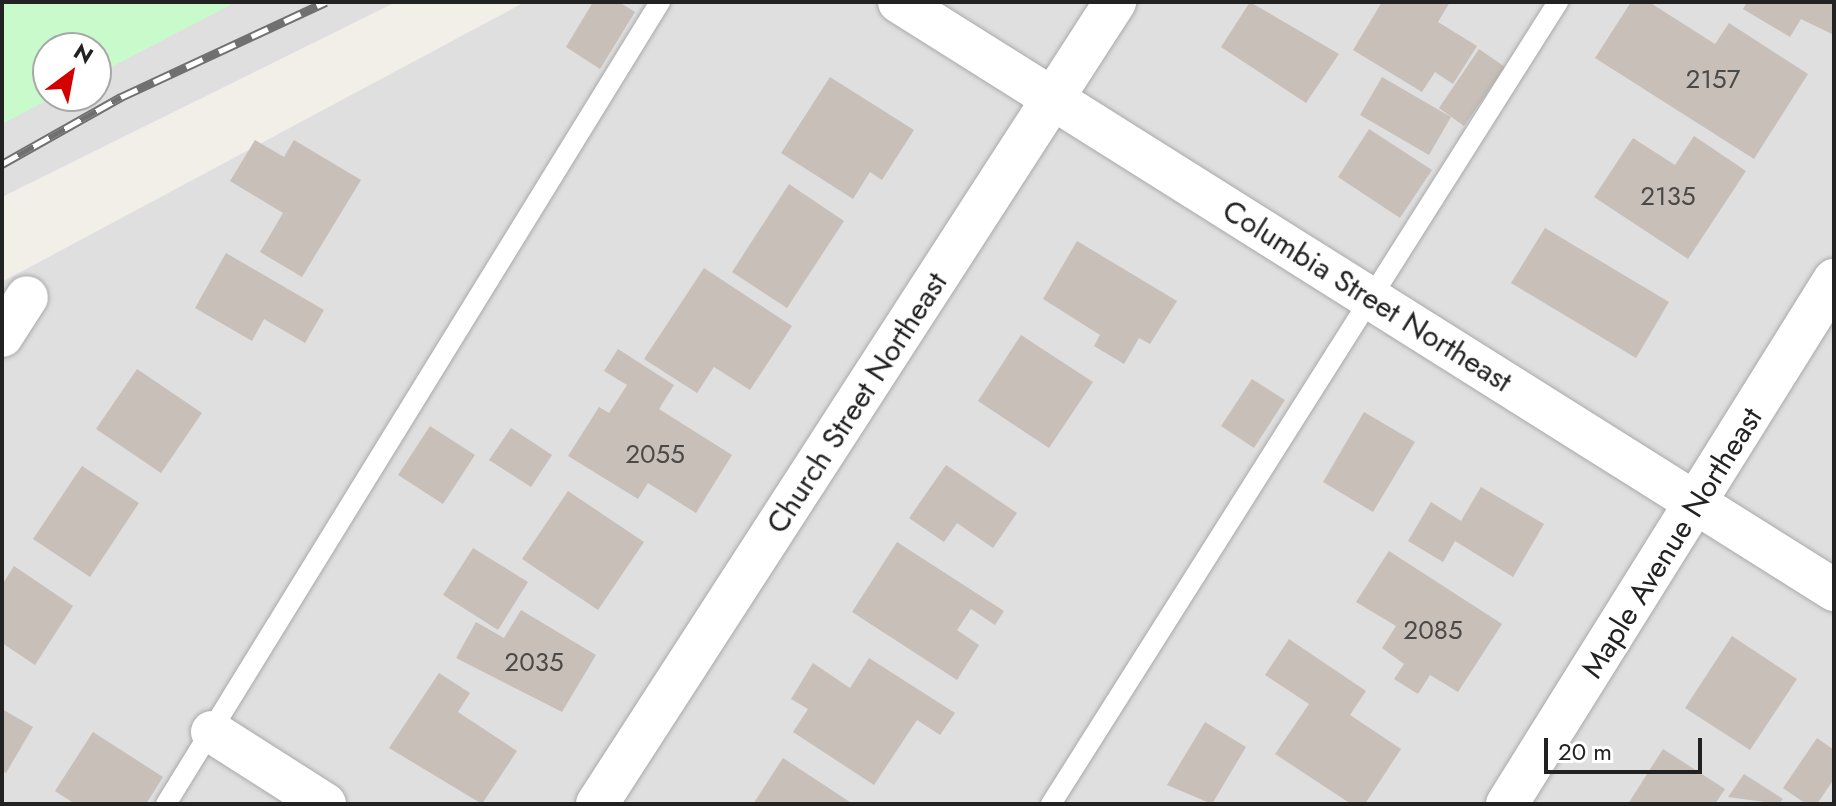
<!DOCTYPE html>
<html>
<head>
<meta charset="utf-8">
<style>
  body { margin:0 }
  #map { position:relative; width:1836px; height:806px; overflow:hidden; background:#f2efe9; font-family:Jost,sans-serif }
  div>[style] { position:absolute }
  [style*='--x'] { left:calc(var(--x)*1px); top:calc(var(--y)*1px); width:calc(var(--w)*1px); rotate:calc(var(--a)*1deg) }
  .residential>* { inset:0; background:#e0dfdf }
  .park>* { inset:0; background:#c8facc }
  .building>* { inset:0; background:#c7bfb8 }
  .roads { filter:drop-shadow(0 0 2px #a9a9a9) drop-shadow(0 0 2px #a9a9a9) }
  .service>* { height:20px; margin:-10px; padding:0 10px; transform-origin:10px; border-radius:10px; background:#fff }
  .minor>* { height:42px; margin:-21px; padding:0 21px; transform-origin:21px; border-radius:21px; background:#fff }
  .rail>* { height:9px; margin-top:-4.5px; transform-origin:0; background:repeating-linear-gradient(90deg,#fff 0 18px,#707070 0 36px); box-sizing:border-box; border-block:2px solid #707070 }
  span { translate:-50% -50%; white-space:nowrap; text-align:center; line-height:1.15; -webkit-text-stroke:6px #fff; paint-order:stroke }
  .number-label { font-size:26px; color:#4b4948 }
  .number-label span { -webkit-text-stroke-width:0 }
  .street-label { font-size:30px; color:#222 }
  .frame { position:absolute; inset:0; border:4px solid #222; pointer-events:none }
  .north { position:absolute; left:32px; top:32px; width:80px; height:80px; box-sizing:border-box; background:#fff; border:2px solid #a7a7a7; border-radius:50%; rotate:32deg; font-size:22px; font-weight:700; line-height:32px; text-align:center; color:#222 }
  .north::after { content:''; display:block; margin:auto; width:28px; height:36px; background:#d40000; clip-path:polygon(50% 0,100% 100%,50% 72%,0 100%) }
  .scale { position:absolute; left:1544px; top:738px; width:158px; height:36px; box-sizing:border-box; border:4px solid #222; border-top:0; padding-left:10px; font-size:24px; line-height:28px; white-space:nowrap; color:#222; -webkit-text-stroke:6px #fff; paint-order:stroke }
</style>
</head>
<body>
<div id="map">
  <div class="residential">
    <i style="clip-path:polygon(evenodd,2px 2px,396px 2px,2px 197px,2px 2px,48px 48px,96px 48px,96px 96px,48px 96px,48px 48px)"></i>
    <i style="clip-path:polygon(525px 2px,1834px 2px,1834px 804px,2px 804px,2px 282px)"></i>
  </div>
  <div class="park">
    <i style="clip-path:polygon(2px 2px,236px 2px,96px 75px,96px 48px,48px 48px,48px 96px,55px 96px,2px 124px)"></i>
  </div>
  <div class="building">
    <i style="clip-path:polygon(593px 2px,619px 2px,635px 12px,600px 69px,566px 47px)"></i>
    <i style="clip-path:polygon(1250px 2px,1339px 54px,1306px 103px,1221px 47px)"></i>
    <i style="clip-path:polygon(1382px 2px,1450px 2px,1438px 22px,1477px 46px,1453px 84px,1435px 72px,1422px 92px,1353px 50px)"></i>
    <i style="clip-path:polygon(1631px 2px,1649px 2px,1715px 44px,1729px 23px,1808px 74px,1754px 159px,1595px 58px)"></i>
    <i style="clip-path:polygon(1747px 2px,1834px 2px,1834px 35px,1801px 19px,1790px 37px,1743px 9px)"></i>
    <i style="clip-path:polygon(1479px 49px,1505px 67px,1464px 126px,1439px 108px)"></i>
    <i style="clip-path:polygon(830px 77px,914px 130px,882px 180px,870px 172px,853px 199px,781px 153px)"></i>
    <i style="clip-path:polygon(1382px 77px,1451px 117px,1429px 155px,1360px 115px)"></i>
    <i style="clip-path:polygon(1369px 129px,1432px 170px,1400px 218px,1338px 177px)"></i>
    <i style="clip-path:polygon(1694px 136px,1746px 171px,1688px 259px,1594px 197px,1633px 138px,1675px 165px)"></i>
    <i style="clip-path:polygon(255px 140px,284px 157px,294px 140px,361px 180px,302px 277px,260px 252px,283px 213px,230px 181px)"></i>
    <i style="clip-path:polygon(789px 184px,844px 221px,787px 308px,732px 272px)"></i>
    <i style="clip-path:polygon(1545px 228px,1669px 302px,1636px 358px,1511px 283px)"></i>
    <i style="clip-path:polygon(1077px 241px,1177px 301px,1150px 344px,1139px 338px,1124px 364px,1094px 346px,1100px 335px,1043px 299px)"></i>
    <i style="clip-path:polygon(226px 253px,324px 310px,305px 343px,264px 319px,252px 341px,195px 308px)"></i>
    <i style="clip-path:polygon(704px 268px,792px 326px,750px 390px,714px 367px,697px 393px,644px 359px)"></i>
    <i style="clip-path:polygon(1021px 335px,1093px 382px,1049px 448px,978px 401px)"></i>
    <i style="clip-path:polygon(618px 349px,674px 385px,659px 409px,732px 455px,696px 513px,648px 483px,638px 499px,568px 456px,599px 407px,609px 413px,627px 385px,604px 371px)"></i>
    <i style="clip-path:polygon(137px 369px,202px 413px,161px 473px,96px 429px)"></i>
    <i style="clip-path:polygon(1252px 379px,1285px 400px,1254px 448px,1221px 426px)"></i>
    <i style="clip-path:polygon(1364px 412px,1415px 442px,1373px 512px,1323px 482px)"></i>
    <i style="clip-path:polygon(430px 426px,475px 455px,443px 504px,398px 475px)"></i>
    <i style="clip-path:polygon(511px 428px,552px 455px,531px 487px,489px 460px)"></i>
    <i style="clip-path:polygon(946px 465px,1017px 513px,993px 548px,957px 523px,944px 542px,909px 518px)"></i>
    <i style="clip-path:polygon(82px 466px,139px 503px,90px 577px,33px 539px)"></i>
    <i style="clip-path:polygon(1481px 487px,1544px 524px,1513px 577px,1455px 541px,1443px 562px,1408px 541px,1431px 502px,1461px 521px)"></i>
    <i style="clip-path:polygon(568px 491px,644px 542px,598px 610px,522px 559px)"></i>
    <i style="clip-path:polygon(897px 542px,1004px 611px,995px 625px,971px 609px,957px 630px,979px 645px,957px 680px,852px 612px)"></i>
    <i style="clip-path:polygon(473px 548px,528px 582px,498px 630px,443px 595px)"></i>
    <i style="clip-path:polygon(1389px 551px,1502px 624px,1458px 692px,1430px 675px,1418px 694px,1394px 679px,1404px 664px,1382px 648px,1396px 626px,1356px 602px)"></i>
    <i style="clip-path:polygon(14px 566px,73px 606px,35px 665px,2px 643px,2px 585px)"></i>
    <i style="clip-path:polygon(521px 610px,596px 655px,562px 712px,456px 658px,476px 622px,504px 638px)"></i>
    <i style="clip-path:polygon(1732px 636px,1797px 679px,1750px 750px,1685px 708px)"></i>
    <i style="clip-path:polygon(1289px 639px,1366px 691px,1350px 715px,1401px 749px,1365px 804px,1351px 804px,1275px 754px,1309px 704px,1265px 675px)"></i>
    <i style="clip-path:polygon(869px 658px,955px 713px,940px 735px,917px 720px,874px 785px,793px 732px,808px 709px,791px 699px,813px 663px,850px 688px)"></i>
    <i style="clip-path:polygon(439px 673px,470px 693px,458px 712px,517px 751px,482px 804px,389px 748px)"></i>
    <i style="clip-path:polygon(2px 709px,33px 727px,6px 773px,2px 771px)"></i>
    <i style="clip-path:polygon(1205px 722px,1246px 747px,1212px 804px,1167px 785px)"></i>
    <i style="clip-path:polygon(93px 732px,163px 777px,146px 804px,75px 804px,55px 791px)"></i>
    <i style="clip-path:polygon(1817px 738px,1834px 750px,1834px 779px,1817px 804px,1806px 804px,1783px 788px)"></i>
    <i style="clip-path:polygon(1663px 749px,1725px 789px,1715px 804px,1628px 804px)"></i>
    <i style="clip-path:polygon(783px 758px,853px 804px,753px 804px)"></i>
    <i style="clip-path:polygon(1744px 774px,1783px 799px,1779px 804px,1728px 797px)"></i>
  </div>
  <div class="roads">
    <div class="service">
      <i style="--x:166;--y:804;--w:942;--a:-58.37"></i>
      <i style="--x:1051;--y:804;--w:949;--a:-57.7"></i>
    </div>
    <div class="minor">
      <i style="--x:899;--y:2;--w:1105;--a:32.16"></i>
      <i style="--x:2;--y:336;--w:46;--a:-57.3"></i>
      <i style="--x:212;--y:732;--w:134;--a:32.5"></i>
      <i style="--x:597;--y:804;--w:955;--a:-57.14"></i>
      <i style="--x:1507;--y:804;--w:618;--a:-58.03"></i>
    </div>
  </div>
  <div class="rail">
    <i style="--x:2;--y:164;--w:137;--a:-29.4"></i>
    <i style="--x:121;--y:97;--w:226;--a:-24.9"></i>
  </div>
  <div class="number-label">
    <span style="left:1713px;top:80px">2157</span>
    <span style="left:1668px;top:197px">2135</span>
    <span style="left:655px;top:455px">2055</span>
    <span style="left:1433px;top:631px">2085</span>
    <span style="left:534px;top:663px">2035</span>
  </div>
  <div class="street-label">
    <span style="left:1367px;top:296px;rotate:32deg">Columbia Street Northeast</span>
    <span style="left:857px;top:403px;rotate:-57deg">Church Street Northeast</span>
    <span style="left:1672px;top:543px;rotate:-58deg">Maple Avenue Northeast</span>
  </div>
  <div class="frame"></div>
  <div class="north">N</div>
  <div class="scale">20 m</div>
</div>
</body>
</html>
